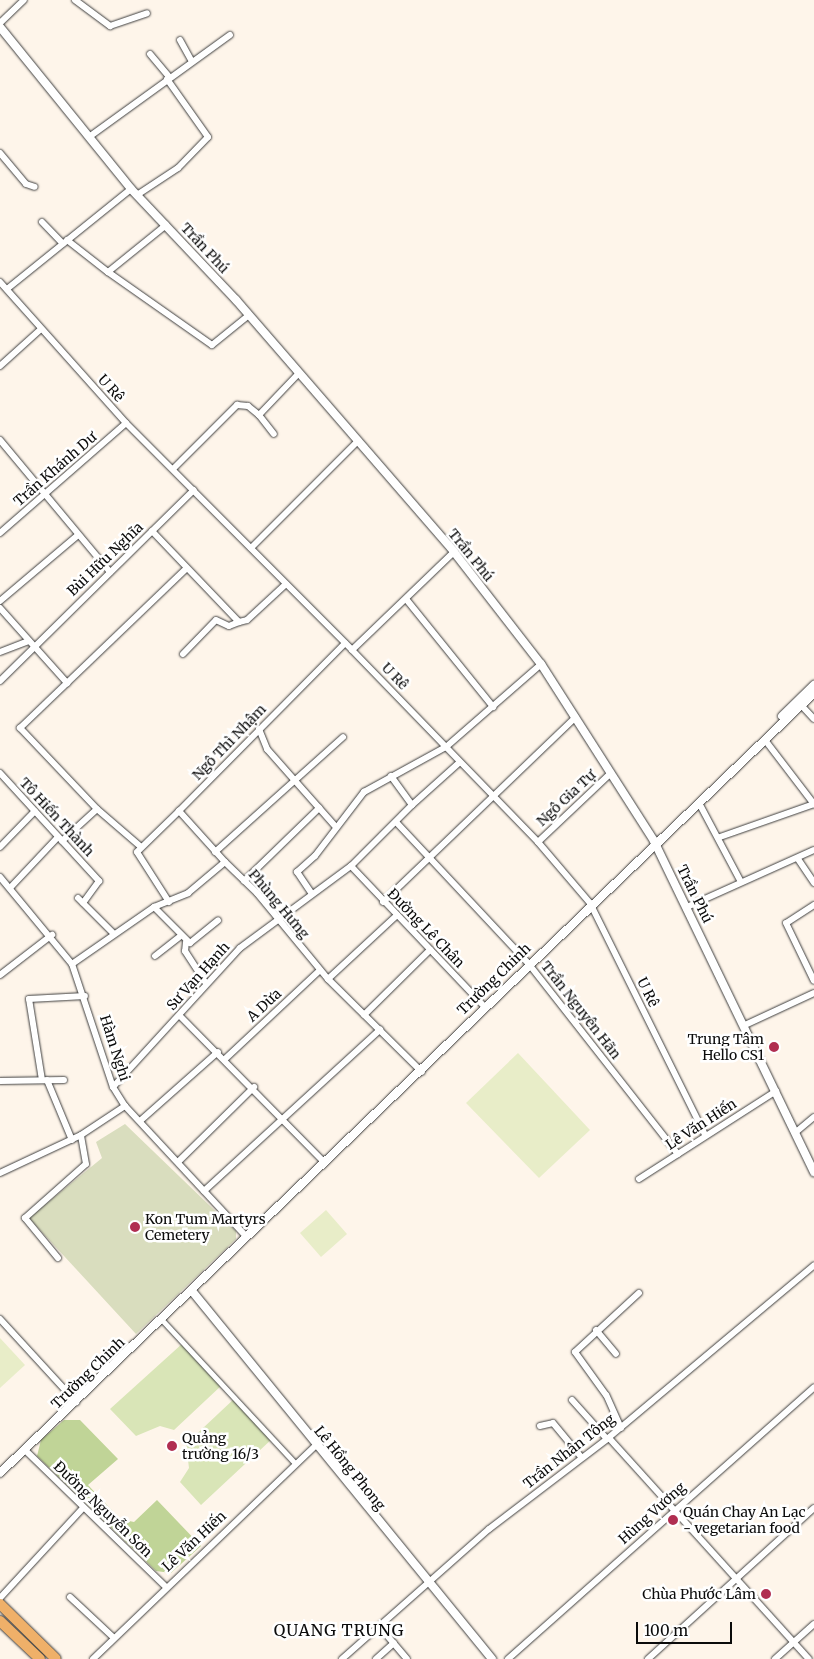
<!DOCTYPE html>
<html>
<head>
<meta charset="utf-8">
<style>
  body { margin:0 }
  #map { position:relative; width:814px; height:1659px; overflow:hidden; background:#fef5ea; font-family:Merriweather,serif }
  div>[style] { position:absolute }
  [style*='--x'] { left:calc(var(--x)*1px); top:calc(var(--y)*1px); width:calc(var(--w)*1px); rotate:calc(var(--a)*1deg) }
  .green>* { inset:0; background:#d9e5b7 }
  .forest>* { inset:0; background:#c0d497 }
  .cemetery>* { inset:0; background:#d9ddbe }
  .pitch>* { inset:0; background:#e8edc8 }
  .roads { filter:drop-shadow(0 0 1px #3e3e3e) drop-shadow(0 0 1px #3e3e3e) }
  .pedestrian>* { height:5px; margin:-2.5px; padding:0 2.5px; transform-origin:2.5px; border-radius:2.5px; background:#fff }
  .minor>* { height:6px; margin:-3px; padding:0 3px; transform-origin:3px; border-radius:3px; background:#fff }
  .tertiary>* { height:8px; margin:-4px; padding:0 4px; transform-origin:4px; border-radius:4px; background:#fff }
  .primary>* { height:10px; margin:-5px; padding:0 5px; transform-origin:5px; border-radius:5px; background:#efb069 }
  .dots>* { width:14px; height:14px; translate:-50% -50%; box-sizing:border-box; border:2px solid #fff; border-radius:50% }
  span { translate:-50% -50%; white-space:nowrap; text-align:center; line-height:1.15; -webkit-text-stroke:5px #fff; paint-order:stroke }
  .street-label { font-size:14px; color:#0b0b0b }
  .poi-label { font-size:14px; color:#0b0b0b }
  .right { translate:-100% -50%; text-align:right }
  .left { translate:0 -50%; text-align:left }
  .quarter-label { font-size:16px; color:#0b0b0b; letter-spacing:1px }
  .scale { position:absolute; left:636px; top:1622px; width:96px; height:22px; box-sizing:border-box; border:2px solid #0b0b0b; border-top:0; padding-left:6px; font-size:15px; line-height:18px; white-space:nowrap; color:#0b0b0b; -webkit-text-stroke:4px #fff; paint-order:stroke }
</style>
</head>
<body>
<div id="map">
  <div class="green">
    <i style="clip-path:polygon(183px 1343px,222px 1385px,174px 1430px,160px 1426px,136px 1436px,110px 1409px)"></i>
    <i style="clip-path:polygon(235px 1398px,273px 1438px,201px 1505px,180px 1482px,189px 1468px,186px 1444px)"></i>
  </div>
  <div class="forest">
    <i style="clip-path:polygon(64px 1420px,80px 1420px,118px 1459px,88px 1485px,120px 1519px,134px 1522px,157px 1500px,201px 1546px,171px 1573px,156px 1571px,37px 1456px,41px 1440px)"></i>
  </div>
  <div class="cemetery">
    <i style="clip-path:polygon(125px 1124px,236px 1231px,236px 1239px,136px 1334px,29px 1218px,102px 1158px,96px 1142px)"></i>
  </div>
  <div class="pitch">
    <i style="clip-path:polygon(518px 1053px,590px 1130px,539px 1178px,466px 1103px)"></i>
    <i style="clip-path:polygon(326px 1210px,347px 1234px,321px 1257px,300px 1233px)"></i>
    <i style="clip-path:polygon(0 1338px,25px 1365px,0 1388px)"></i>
  </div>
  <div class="roads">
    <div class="pedestrian">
      <i style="--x:162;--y:1320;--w:195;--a:47.1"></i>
    </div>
    <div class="minor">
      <i style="--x:75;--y:0;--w:44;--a:36.6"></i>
      <i style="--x:110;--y:26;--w:39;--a:-19"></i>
      <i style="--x:0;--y:23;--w:33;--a:-44"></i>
      <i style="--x:180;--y:40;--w:23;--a:61"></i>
      <i style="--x:150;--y:54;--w:30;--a:50"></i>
      <i style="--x:89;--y:137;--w:174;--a:-35.9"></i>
      <i style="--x:0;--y:153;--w:40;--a:50"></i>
      <i style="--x:26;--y:184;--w:9;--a:18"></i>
      <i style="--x:137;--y:195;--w:49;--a:-33.4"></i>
      <i style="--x:178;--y:168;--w:43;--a:-45.9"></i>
      <i style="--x:208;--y:137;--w:71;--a:-125.3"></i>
      <i style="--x:42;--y:222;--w:30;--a:46"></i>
      <i style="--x:67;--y:240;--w:52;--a:38"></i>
      <i style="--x:108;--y:272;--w:75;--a:-39"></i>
      <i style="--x:108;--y:272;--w:127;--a:35.1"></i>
      <i style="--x:212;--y:345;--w:48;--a:-39"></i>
      <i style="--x:0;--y:282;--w:189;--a:48.2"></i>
      <i style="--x:126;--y:423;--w:320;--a:45.1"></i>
      <i style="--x:352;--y:650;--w:267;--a:45.9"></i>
      <i style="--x:538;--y:842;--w:80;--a:49.6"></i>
      <i style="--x:590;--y:903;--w:259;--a:63.6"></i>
      <i style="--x:7;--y:289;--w:159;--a:-38.9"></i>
      <i style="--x:0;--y:366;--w:55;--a:-42.1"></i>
      <i style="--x:259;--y:415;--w:24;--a:52"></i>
      <i style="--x:0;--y:440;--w:172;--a:50.2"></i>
      <i style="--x:173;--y:469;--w:91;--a:-45"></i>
      <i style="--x:237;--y:405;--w:11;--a:5"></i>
      <i style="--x:248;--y:406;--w:14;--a:39"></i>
      <i style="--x:259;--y:415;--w:58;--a:-46.4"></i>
      <i style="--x:152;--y:531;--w:126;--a:46.3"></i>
      <i style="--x:239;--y:622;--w:8;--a:-14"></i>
      <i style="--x:247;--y:620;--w:53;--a:-42.7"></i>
      <i style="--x:0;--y:533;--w:167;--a:-41.1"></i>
      <i style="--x:251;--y:548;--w:151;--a:-45"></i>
      <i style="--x:406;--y:599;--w:139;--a:51.1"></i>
      <i style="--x:0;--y:601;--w:102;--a:-40.2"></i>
      <i style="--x:0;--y:608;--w:101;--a:48.2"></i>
      <i style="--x:352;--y:650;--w:141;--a:-43.9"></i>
      <i style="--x:0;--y:652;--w:31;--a:-21"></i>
      <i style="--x:183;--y:654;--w:47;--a:-45.9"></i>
      <i style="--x:216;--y:620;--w:14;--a:25"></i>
      <i style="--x:229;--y:626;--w:11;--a:-22"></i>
      <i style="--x:0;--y:681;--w:272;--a:-44.6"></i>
      <i style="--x:801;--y:705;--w:19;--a:47"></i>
      <i style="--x:259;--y:729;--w:22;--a:68"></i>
      <i style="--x:267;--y:749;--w:104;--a:48.5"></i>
      <i style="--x:765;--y:740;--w:81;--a:52.6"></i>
      <i style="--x:0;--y:773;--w:147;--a:47.5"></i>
      <i style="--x:99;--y:881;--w:27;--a:126"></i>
      <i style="--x:699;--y:803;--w:89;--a:62"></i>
      <i style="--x:412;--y:805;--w:64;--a:-41.9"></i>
      <i style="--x:97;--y:809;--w:112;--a:-133.5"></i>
      <i style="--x:20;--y:728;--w:230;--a:-43.8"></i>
      <i style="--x:396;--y:822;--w:193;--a:46.9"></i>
      <i style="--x:528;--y:963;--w:243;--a:51.9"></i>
      <i style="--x:720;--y:837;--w:100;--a:-19.3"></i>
      <i style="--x:62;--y:841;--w:47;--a:-42.4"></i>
      <i style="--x:97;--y:809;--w:57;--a:40.7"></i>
      <i style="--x:538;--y:842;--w:100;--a:-43.4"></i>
      <i style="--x:0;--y:847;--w:50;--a:-45.8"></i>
      <i style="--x:215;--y:852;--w:172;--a:-41.9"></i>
      <i style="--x:798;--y:859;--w:29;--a:56"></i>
      <i style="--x:225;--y:862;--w:69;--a:-132"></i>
      <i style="--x:179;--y:811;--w:236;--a:-45.3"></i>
      <i style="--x:351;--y:866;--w:193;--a:46.5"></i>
      <i style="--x:0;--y:877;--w:113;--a:50.4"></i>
      <i style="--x:72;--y:964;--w:130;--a:71.6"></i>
      <i style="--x:113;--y:1087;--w:22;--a:58"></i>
      <i style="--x:125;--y:1106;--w:178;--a:47.1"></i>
      <i style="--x:244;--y:881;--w:105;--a:-44.2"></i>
      <i style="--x:10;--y:888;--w:70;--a:-46.7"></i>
      <i style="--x:312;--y:894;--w:27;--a:-124"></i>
      <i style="--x:297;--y:872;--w:24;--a:-42"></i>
      <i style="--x:315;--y:856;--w:81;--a:-52.6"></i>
      <i style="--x:364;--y:792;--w:94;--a:-28.8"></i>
      <i style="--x:446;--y:747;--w:126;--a:-41.1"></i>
      <i style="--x:78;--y:898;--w:49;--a:45"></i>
      <i style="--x:169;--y:902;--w:59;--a:-122.6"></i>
      <i style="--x:137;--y:852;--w:59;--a:-44.3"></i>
      <i style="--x:383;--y:902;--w:267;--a:-43.8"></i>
      <i style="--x:814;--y:905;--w:33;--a:147"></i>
      <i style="--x:786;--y:923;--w:64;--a:64.2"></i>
      <i style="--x:154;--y:907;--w:51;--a:45"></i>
      <i style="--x:190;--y:943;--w:36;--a:-39"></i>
      <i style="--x:687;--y:907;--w:139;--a:-24.2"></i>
      <i style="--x:186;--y:942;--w:9;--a:96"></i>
      <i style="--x:185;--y:951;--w:38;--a:57"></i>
      <i style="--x:155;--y:956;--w:31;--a:-38"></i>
      <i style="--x:72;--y:964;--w:100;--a:-34.8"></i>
      <i style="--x:154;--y:907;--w:37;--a:-22"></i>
      <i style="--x:188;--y:893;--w:48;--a:-40"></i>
      <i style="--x:225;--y:862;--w:45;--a:44.1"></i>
      <i style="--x:257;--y:893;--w:112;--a:50.5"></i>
      <i style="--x:328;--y:979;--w:132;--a:44.7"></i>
      <i style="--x:0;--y:975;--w:66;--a:-37.6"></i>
      <i style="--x:328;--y:979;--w:94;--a:-42.8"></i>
      <i style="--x:364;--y:1015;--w:93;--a:-44.6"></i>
      <i style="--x:180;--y:1016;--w:204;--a:45.4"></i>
      <i style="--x:745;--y:1025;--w:76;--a:-24.9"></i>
      <i style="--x:225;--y:1059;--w:130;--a:-43.1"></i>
      <i style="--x:42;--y:1080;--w:82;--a:-99.1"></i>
      <i style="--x:29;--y:999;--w:56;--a:-3.1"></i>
      <i style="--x:47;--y:1080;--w:65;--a:67.4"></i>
      <i style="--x:0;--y:1081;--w:64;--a:-0.9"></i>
      <i style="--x:113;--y:1087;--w:188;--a:-47.6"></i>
      <i style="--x:240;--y:948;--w:138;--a:-36.5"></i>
      <i style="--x:351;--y:866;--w:86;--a:-45"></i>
      <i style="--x:412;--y:805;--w:36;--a:-126"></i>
      <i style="--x:140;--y:1121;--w:104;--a:-41.5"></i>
      <i style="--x:796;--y:1132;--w:23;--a:-40"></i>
      <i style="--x:178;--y:1162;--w:107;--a:-44.6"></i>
      <i style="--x:0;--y:1173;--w:89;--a:-25.1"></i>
      <i style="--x:81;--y:1135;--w:53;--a:-33.4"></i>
      <i style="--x:639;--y:1179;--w:163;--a:-32.7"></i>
      <i style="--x:204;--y:1191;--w:239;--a:-42.5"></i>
      <i style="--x:58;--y:1258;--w:52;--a:-129.5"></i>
      <i style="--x:25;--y:1218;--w:81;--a:-41.5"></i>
      <i style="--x:86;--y:1164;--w:29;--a:-100"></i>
      <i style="--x:0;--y:1319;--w:113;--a:47.5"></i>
      <i style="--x:596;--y:1330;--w:31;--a:50"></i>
      <i style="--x:572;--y:1400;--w:52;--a:48.1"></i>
      <i style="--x:540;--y:1426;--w:13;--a:-13"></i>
      <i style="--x:553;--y:1423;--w:45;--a:50.4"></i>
      <i style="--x:621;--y:1428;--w:36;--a:-114"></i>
      <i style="--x:606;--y:1395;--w:53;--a:-125.8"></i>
      <i style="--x:575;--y:1352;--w:87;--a:-42.7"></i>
      <i style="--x:609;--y:1438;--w:298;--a:47.9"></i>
      <i style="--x:25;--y:1450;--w:195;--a:44.2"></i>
      <i style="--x:70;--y:1597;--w:60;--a:43"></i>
      <i style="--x:0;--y:1598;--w:122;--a:-47.3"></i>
      <i style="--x:379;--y:1626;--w:43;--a:49.7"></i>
      <i style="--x:93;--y:1659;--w:309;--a:-43.8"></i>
      <i style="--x:342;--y:1659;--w:196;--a:-41.5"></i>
      <i style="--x:489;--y:1529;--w:148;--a:-37.3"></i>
      <i style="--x:607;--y:1439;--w:270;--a:-40"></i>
      <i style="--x:376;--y:1659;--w:24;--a:-42"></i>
      <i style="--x:508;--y:1659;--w:409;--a:-41.6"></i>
      <i style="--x:648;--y:1659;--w:224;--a:-42.3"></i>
      <i style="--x:775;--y:1659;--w:52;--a:-41.9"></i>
    </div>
    <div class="tertiary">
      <i style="--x:0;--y:27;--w:208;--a:51"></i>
      <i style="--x:131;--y:189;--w:153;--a:46.6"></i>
      <i style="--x:236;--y:300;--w:333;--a:49.1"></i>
      <i style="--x:454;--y:552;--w:142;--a:52.2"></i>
      <i style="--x:541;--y:664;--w:210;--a:57.4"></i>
      <i style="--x:654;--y:841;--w:368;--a:64.2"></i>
      <i style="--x:782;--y:716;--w:45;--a:-44.1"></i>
      <i style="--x:192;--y:1291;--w:475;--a:50.8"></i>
      <i style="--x:0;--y:1473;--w:1127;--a:-43.78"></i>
    </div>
    <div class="primary">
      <i style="--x:0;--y:1604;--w:78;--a:44.5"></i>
      <i style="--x:0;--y:1621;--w:55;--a:43.5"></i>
    </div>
  </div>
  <div class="dots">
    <i style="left:774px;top:1047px;background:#b02e51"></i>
    <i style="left:135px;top:1227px;background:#b02e51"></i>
    <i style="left:172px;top:1446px;background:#b02e51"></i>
    <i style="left:673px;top:1520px;background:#b02e51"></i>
    <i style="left:766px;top:1594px;background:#b02e51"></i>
  </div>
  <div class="street-label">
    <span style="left:205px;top:248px;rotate:47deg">Trần Phú</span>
    <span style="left:111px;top:388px;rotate:48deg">U Rê</span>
    <span style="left:55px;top:469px;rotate:-41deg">Trần Khánh Dư</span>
    <span style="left:471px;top:555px;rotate:51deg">Trần Phú</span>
    <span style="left:105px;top:559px;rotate:-44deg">Bùi Hữu Nghĩa</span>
    <span style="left:395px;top:676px;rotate:46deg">U Rê</span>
    <span style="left:229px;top:742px;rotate:-46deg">Ngô Thì Nhậm</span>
    <span style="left:566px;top:798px;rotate:-43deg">Ngô Gia Tự</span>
    <span style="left:57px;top:817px;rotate:47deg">Tô Hiến Thành</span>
    <span style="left:695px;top:894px;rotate:64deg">Trần Phú</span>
    <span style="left:279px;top:904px;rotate:50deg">Phùng Hưng</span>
    <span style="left:426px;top:928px;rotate:46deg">Đường Lê Chân</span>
    <span style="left:198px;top:976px;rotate:-48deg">Sư Vạn Hạnh</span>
    <span style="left:494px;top:979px;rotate:-44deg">Trường Chinh</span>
    <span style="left:648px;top:992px;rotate:64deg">U Rê</span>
    <span style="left:264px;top:1005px;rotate:-43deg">A Dừa</span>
    <span style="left:581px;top:1010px;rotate:52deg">Trần Nguyên Hãn</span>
    <span style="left:115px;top:1048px;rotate:72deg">Hàm Nghi</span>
    <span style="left:701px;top:1124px;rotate:-33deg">Lê Văn Hiến</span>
    <span style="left:88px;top:1373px;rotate:-44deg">Trường Chinh</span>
    <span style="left:569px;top:1451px;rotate:-38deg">Trần Nhân Tông</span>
    <span style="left:350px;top:1468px;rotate:51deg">Lê Hồng Phong</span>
    <span style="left:103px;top:1509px;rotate:44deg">Đường Nguyễn Sơn</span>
    <span style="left:652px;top:1513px;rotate:-42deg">Hùng Vương</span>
    <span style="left:194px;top:1541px;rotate:-43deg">Lê Văn Hiến</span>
  </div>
  <div class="poi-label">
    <span class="right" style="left:764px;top:1047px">Trung Tâm<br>Hello CS1</span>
    <span class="left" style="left:145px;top:1227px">Kon Tum Martyrs<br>Cemetery</span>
    <span class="left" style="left:182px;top:1446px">Quảng<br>trường 16/3</span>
    <span class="left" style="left:683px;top:1520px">Quán Chay An Lạc<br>- vegetarian food</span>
    <span class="right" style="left:756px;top:1594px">Chùa Phước Lâm</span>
  </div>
  <div class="quarter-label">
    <span style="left:339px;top:1630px">QUANG TRUNG</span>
  </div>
  <div class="scale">100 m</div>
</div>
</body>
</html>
